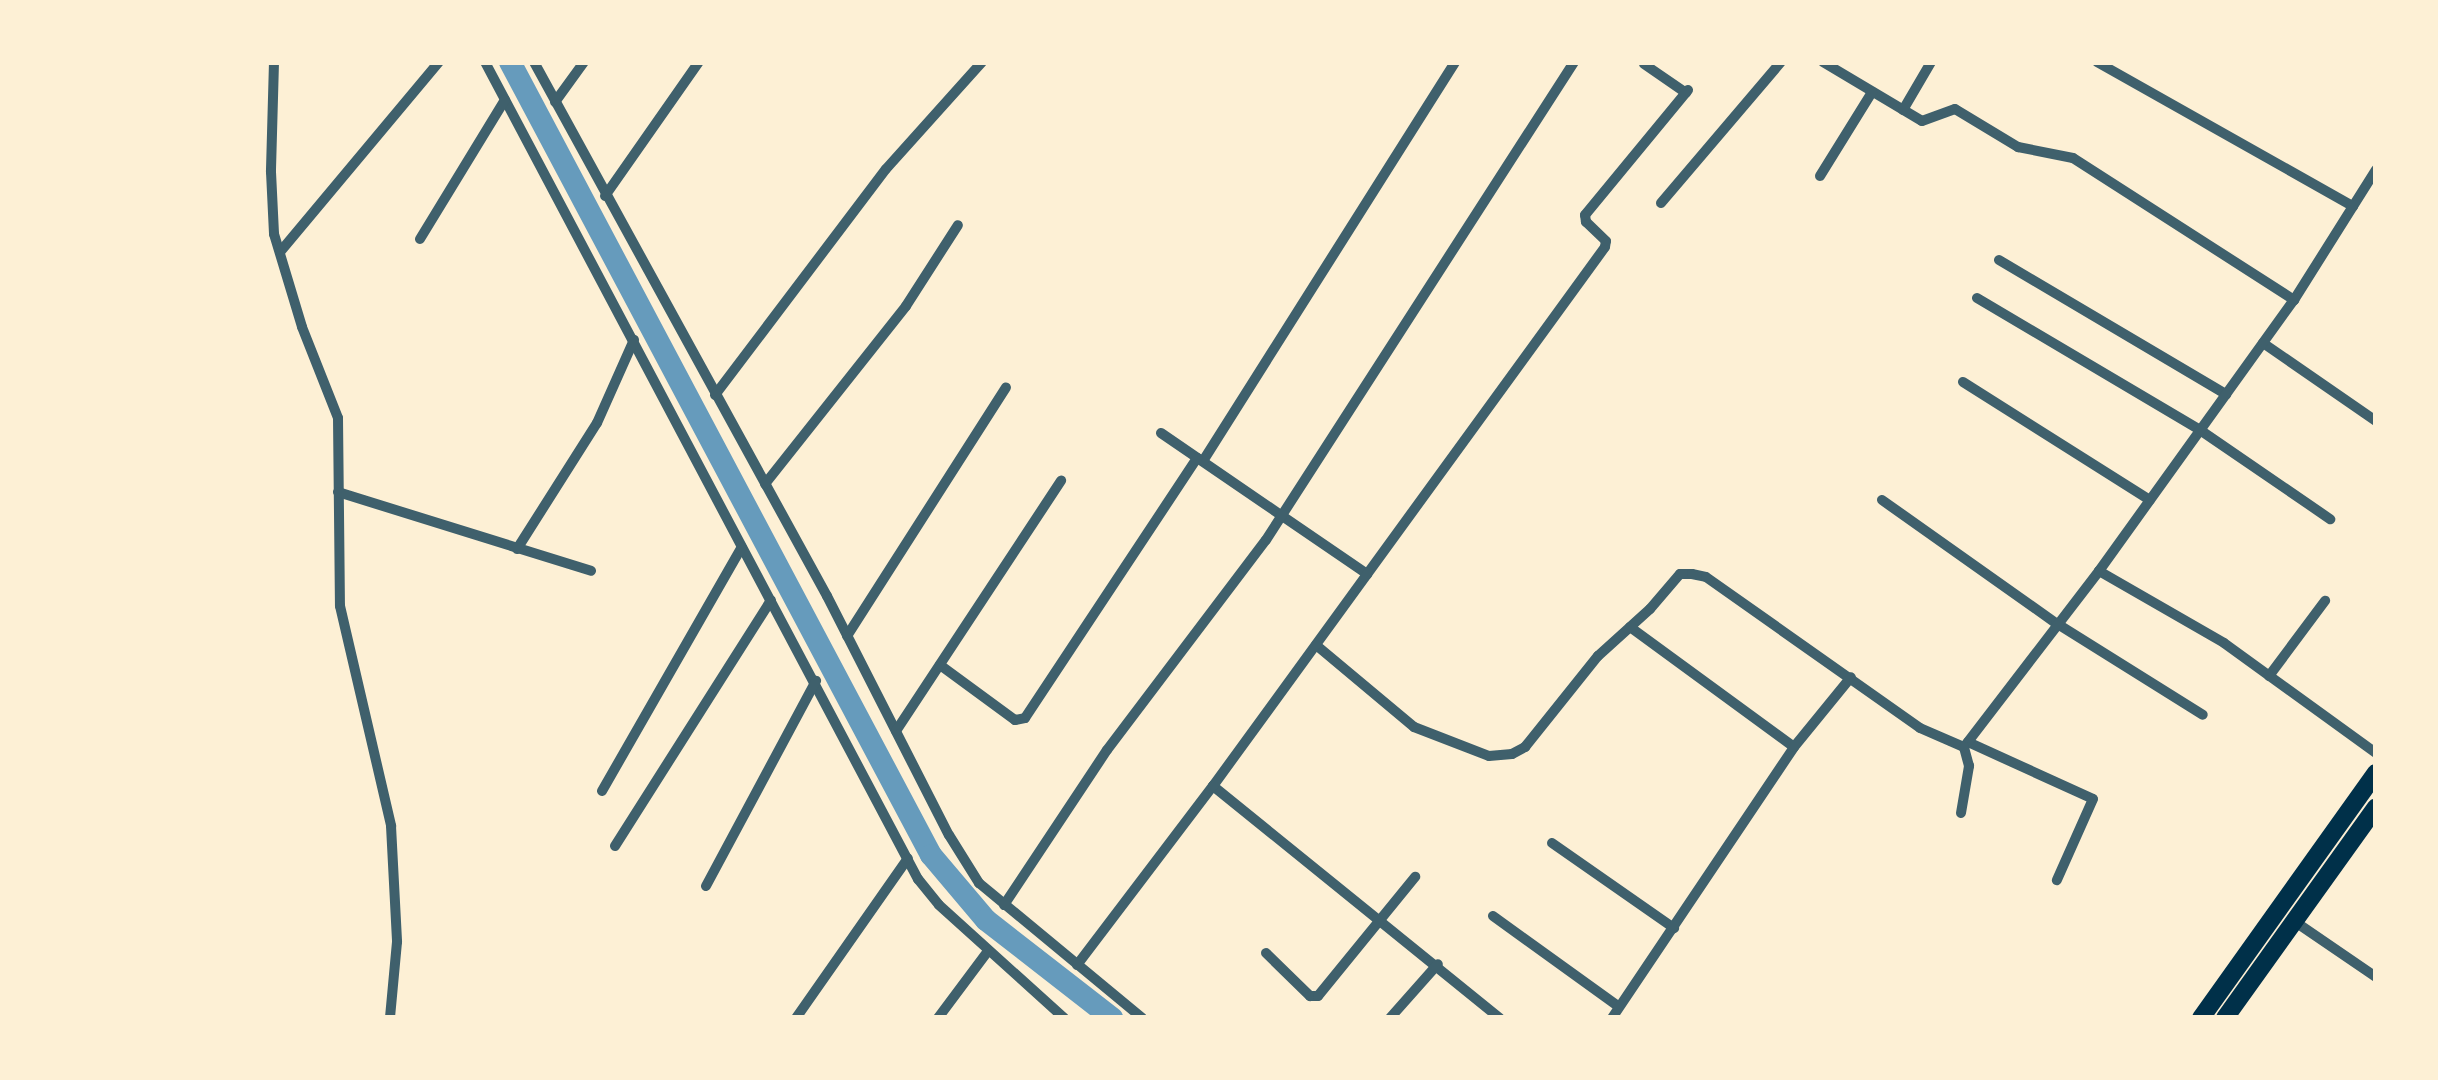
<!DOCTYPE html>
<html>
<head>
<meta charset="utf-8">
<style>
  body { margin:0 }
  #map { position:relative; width:2438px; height:1080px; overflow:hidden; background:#fdf0d5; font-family:"Alegreya Sans",sans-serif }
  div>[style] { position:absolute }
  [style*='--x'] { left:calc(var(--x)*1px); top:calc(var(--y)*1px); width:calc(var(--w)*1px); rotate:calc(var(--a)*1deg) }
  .canal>* { height:22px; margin:-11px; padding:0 11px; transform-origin:11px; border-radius:11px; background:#669bbc }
  .minor>* { height:10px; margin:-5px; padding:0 5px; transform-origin:5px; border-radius:5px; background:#3f606c }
  .primary>* { height:18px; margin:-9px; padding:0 9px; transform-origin:9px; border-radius:9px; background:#003049 }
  span { translate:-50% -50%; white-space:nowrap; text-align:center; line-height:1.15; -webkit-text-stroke:8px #fdf0d5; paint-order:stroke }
  .frame { position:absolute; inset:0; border:65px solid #fdf0d5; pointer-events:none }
</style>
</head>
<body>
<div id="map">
  <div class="canal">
    <i style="--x:510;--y:62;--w:898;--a:62.04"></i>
    <i style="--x:931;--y:855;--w:85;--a:49.8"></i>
    <i style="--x:986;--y:920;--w:160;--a:37.9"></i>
  </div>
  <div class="minor">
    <i style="--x:274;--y:62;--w:110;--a:91.6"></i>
    <i style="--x:271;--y:172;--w:62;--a:87.2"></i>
    <i style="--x:274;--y:234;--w:97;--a:73.2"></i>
    <i style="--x:302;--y:327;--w:98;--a:68.4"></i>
    <i style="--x:338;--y:418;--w:188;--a:89.4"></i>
    <i style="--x:340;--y:606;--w:226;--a:76.9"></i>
    <i style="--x:391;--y:826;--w:116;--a:87"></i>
    <i style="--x:397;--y:942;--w:76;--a:95.3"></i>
    <i style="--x:485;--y:62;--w:925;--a:62.08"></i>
    <i style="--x:918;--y:879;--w:33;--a:51"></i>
    <i style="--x:939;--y:905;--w:169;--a:42.1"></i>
    <i style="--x:534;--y:62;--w:609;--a:61.25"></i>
    <i style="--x:827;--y:596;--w:268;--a:63"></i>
    <i style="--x:949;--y:835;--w:57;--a:58"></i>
    <i style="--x:979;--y:883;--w:212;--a:39.6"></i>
    <i style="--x:1823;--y:62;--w:115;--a:30.8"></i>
    <i style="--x:1922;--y:121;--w:35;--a:-20"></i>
    <i style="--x:1955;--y:109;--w:74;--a:31.1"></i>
    <i style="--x:2018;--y:147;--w:56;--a:11.3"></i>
    <i style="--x:2073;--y:158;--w:263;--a:32.7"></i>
    <i style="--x:2097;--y:62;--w:294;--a:29.4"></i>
    <i style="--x:1644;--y:64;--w:51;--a:34.6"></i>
    <i style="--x:555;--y:102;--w:49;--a:-54.1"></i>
    <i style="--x:1903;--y:110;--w:56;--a:-59.7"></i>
    <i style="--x:1820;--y:176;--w:99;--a:-58.2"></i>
    <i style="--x:605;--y:196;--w:164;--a:-55"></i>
    <i style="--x:1661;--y:203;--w:185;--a:-49.6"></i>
    <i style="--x:420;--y:239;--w:163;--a:-58.6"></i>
    <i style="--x:280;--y:252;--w:248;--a:-50.1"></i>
    <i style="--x:1999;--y:260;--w:264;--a:30.6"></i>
    <i style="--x:1977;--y:298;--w:259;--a:30.6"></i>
    <i style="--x:2200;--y:430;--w:158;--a:34.4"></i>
    <i style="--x:2263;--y:343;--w:137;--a:34.6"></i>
    <i style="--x:1963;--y:382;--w:221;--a:32.3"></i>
    <i style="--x:715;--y:395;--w:283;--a:-52.9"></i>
    <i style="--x:886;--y:169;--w:144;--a:-48.1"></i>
    <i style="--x:1161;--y:433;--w:250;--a:34.4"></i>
    <i style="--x:1203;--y:461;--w:472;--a:-57.7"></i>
    <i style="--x:765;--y:484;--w:227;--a:-51.6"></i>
    <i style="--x:906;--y:306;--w:96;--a:-57.3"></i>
    <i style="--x:338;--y:492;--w:265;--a:17.3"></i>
    <i style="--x:1882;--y:500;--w:213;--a:35.3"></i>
    <i style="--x:2056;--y:623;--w:173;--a:32"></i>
    <i style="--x:517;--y:549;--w:149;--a:-57.6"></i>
    <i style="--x:597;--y:423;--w:91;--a:-66"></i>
    <i style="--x:2099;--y:571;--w:334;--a:-54.3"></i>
    <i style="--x:2294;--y:300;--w:154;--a:-57.8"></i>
    <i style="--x:1630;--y:627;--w:203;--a:36.2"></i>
    <i style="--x:847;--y:636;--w:295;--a:-57.4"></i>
    <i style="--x:1316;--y:645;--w:128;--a:39.9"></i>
    <i style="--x:1414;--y:727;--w:80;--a:21.1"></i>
    <i style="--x:1489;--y:756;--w:23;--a:-5"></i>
    <i style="--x:1512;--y:754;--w:15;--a:-28"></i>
    <i style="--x:1525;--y:747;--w:117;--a:-51.3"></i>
    <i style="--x:1598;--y:656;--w:70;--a:-42.1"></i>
    <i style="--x:1650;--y:609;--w:46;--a:-49.4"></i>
    <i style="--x:1680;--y:574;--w:12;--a:0"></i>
    <i style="--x:1692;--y:574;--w:14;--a:12"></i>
    <i style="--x:1706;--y:577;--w:262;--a:35.2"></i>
    <i style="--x:1920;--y:728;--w:48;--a:23.4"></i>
    <i style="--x:940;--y:665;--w:93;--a:36.3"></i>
    <i style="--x:1015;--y:720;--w:10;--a:-11"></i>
    <i style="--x:1025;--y:718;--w:312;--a:-56.5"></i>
    <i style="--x:2269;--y:676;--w:94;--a:-53.3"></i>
    <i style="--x:896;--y:731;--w:300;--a:-56.6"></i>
    <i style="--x:1968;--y:742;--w:137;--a:24.5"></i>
    <i style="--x:2093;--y:799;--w:89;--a:114"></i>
    <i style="--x:1964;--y:747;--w:222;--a:-52.5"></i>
    <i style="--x:2099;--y:571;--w:144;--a:29.9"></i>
    <i style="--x:2224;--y:643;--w:188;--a:35.9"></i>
    <i style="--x:1213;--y:786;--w:369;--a:39"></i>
    <i style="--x:602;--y:791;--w:281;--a:-60.2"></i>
    <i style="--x:1961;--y:813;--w:48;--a:-80.3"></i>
    <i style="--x:1969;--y:766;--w:20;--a:-105"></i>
    <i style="--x:1552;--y:843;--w:149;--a:34.9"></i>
    <i style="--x:615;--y:846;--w:291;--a:-57.6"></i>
    <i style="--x:706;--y:886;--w:233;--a:-61.8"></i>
    <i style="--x:1004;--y:905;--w:186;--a:-56.4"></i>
    <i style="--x:1107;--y:750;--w:263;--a:-52.9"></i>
    <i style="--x:1266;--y:540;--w:569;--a:-57.2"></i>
    <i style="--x:1493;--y:916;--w:155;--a:35.8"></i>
    <i style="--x:2294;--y:921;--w:99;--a:34.3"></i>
    <i style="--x:1266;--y:953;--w:62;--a:44.3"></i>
    <i style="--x:1310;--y:996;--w:8;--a:0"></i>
    <i style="--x:1318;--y:996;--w:154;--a:-50.8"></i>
    <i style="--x:1077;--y:965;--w:225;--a:-52.8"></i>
    <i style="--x:1213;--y:786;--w:666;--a:-53.97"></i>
    <i style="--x:1605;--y:247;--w:6;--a:-81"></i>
    <i style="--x:1606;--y:241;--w:28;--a:-136"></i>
    <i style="--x:1586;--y:222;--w:7;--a:-98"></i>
    <i style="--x:1585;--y:215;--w:162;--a:-50.5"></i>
    <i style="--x:796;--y:1018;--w:195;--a:-55"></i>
    <i style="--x:938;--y:1018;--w:84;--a:-53.3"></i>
    <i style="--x:1390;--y:1018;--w:72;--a:-48.4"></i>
    <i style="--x:1612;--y:1018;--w:326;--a:-56.1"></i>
    <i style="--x:1794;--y:747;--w:90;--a:-50.8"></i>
  </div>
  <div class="primary">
    <i style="--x:2201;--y:1018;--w:301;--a:-54.5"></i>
    <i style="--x:2225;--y:1018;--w:259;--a:-54.4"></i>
  </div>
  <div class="frame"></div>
</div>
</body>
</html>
